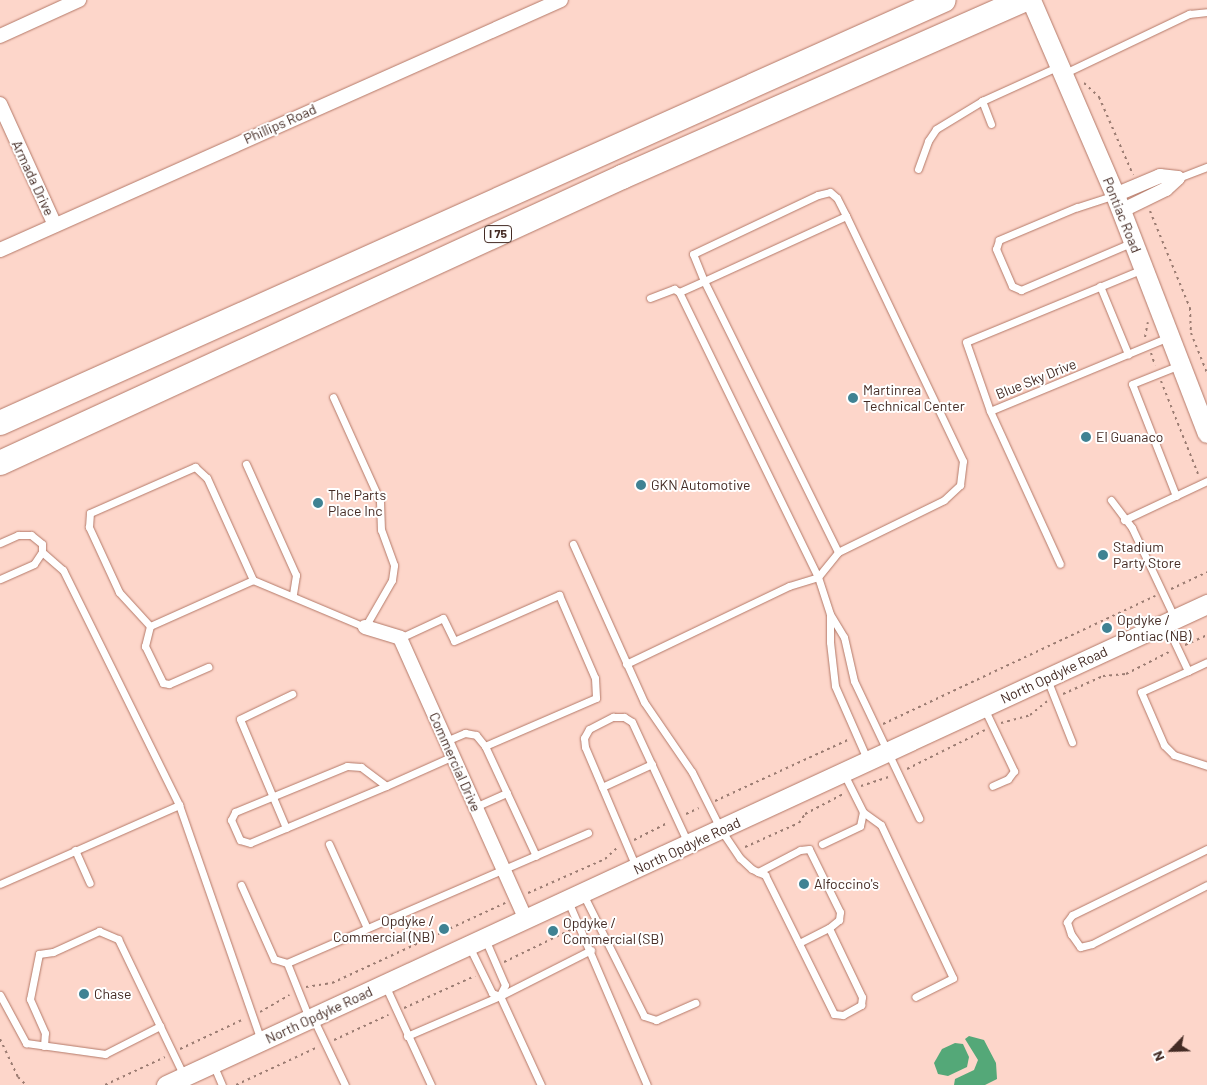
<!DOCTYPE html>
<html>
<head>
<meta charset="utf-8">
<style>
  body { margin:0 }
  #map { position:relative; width:1207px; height:1085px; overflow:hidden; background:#fdd6ca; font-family:Barlow,sans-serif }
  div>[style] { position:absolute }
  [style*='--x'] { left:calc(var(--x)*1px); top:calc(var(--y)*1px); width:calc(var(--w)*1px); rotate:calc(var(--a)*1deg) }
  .water>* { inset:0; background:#54a878 }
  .path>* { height:2px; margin-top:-1px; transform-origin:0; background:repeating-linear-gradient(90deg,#9b7c72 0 2.5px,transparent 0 6.5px) }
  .roads { filter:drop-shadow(0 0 1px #b47968) drop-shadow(0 0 1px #b47968) }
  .lane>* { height:7px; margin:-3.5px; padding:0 3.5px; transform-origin:3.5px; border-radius:3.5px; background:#fff }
  .street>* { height:14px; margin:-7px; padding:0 7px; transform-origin:7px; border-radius:7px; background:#fff }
  .secondary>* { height:19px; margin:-9.5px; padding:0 9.5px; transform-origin:9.5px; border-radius:9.5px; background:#fff }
  .highway>* { height:24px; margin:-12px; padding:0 12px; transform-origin:12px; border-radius:12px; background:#fff }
  .dots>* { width:14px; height:14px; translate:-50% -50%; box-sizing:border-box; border:2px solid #fff; border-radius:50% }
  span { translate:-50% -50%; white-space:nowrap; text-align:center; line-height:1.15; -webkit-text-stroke:4px #fff; paint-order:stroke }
  .shield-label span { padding:1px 4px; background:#fff; border:1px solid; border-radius:4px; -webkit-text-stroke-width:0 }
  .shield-label { font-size:12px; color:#442b24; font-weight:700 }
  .street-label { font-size:14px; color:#442b24 }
  .poi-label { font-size:14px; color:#442b24 }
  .left { translate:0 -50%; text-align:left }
  .right { translate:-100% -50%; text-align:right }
  .north { position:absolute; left:1147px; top:1025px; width:50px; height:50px; -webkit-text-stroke:4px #fff; paint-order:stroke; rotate:246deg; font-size:14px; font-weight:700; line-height:20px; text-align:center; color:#442b24 }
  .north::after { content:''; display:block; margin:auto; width:18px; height:22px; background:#442b24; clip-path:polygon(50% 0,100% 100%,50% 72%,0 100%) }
</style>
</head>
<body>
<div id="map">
  <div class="water">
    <i style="clip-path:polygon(969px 1036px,984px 1040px,996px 1063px,997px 1079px,985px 1085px,954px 1085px,955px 1079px,974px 1070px,978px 1060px,965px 1039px)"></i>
    <i style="clip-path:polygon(955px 1043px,963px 1044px,969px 1057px,967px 1067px,948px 1076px,938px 1074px,934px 1063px,942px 1049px)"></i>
  </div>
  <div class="path">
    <i style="--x:1084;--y:83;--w:21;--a:43"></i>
    <i style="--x:1099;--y:97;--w:85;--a:66.4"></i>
    <i style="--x:1150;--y:211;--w:105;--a:67.6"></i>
    <i style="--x:1190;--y:308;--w:25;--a:88"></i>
    <i style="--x:1191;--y:333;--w:43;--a:68.2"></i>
    <i style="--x:1145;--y:337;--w:15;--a:-79"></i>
    <i style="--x:1151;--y:353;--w:13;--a:72"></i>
    <i style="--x:1161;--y:381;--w:100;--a:68.3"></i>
    <i style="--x:1171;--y:589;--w:40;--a:-25"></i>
    <i style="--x:1185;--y:645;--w:24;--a:-24"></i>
    <i style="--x:1063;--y:694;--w:44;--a:-24.2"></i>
    <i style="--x:1103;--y:676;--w:23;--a:-5"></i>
    <i style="--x:1126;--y:674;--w:48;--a:-27.1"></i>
    <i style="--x:1001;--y:723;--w:30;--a:-15"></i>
    <i style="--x:1030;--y:715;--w:22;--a:-39"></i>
    <i style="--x:883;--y:724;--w:301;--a:-25.2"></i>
    <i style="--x:907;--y:769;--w:87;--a:-26.6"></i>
    <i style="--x:861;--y:786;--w:29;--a:-18"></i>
    <i style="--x:715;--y:801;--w:149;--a:-24.7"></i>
    <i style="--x:686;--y:814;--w:14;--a:-25"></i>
    <i style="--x:634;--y:840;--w:38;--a:-27"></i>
    <i style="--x:745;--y:847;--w:59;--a:-24"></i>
    <i style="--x:799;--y:823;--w:11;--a:-56"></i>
    <i style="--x:805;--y:814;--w:45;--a:-27.7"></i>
    <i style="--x:528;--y:893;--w:84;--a:-23.8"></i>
    <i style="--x:605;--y:859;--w:18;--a:-43"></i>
    <i style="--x:504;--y:962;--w:76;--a:-25.9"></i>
    <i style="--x:306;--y:987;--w:26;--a:-9"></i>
    <i style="--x:332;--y:983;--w:191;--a:-24.8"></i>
    <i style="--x:404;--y:1008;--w:78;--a:-24.3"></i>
    <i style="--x:260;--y:1012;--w:34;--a:-30"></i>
    <i style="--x:0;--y:1039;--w:42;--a:64.7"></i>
    <i style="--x:18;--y:1077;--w:11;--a:45"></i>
    <i style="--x:334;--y:1040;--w:60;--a:-24.8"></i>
    <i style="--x:180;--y:1049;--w:71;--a:-25.1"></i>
    <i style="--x:105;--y:1085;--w:66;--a:-25"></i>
    <i style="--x:236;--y:1085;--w:90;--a:-24.9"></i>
  </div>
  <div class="roads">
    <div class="lane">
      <i style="--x:1063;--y:74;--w:140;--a:-25.5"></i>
      <i style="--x:1189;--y:14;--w:18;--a:-6"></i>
      <i style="--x:991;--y:124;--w:25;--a:-111"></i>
      <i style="--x:982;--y:101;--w:85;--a:-24.4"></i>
      <i style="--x:918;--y:169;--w:30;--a:-70"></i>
      <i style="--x:928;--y:141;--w:14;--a:-56"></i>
      <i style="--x:936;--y:129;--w:54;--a:-31.3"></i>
      <i style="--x:1178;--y:178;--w:31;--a:-21"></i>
      <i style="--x:1115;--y:195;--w:40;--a:162"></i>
      <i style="--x:1077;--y:207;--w:85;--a:157.1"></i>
      <i style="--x:999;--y:240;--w:9;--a:108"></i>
      <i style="--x:996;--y:249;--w:40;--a:66.6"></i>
      <i style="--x:1012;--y:286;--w:10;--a:24"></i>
      <i style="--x:1021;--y:290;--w:122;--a:-23.2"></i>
      <i style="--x:1143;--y:269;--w:191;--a:157.6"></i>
      <i style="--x:966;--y:342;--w:73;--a:70.8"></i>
      <i style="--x:990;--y:411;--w:194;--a:-22.5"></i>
      <i style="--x:1100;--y:286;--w:74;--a:67.6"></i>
      <i style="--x:650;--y:298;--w:26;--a:-21"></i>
      <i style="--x:674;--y:289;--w:6;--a:31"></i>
      <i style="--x:679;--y:292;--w:317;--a:64"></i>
      <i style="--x:818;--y:577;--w:39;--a:72"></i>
      <i style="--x:830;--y:614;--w:27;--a:59"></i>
      <i style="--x:844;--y:637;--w:45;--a:77.2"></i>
      <i style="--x:854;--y:681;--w:152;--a:64.6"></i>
      <i style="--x:990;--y:411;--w:168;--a:65.4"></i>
      <i style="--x:246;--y:464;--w:122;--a:65.8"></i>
      <i style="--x:296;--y:575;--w:20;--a:99"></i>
      <i style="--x:1176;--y:496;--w:120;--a:-111.4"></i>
      <i style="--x:1132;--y:384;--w:52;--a:-21.6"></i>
      <i style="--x:1111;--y:500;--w:35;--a:53"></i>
      <i style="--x:1132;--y:528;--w:101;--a:64.7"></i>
      <i style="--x:1124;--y:520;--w:92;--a:-25.2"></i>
      <i style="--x:0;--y:543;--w:20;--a:-24"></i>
      <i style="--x:18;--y:535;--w:13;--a:0"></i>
      <i style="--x:31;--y:535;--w:14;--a:39"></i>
      <i style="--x:42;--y:544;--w:8;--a:90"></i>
      <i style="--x:42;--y:552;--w:14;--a:124"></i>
      <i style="--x:34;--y:564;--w:37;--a:156"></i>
      <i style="--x:573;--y:544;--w:173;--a:65.8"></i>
      <i style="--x:644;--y:702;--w:85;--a:55.6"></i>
      <i style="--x:692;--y:772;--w:65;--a:63.4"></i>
      <i style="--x:721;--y:830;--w:34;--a:56"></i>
      <i style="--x:740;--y:858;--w:16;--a:43"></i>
      <i style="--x:752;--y:869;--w:7;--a:27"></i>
      <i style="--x:758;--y:872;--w:8;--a:23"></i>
      <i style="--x:765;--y:875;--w:155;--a:63.6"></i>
      <i style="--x:834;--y:1014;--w:9;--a:6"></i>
      <i style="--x:843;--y:1015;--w:21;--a:-29"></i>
      <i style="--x:861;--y:1005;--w:8;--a:-83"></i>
      <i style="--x:862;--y:997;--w:76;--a:-115.6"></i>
      <i style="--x:829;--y:928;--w:13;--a:-39"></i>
      <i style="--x:839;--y:920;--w:8;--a:-83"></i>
      <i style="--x:840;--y:912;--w:70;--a:-116.2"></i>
      <i style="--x:809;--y:849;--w:9;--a:174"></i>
      <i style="--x:800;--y:850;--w:47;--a:152.4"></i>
      <i style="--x:42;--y:552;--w:28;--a:41"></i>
      <i style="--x:63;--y:570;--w:262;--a:63.7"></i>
      <i style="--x:179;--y:805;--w:250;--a:70.8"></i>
      <i style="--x:838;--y:552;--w:118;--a:-26.1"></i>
      <i style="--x:944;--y:500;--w:22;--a:-43"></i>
      <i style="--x:960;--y:485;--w:24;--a:-83"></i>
      <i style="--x:963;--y:461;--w:272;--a:-115.5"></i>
      <i style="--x:846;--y:216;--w:156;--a:155.4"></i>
      <i style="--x:704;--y:281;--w:29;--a:-112"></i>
      <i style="--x:693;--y:254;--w:138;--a:-25.3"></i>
      <i style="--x:818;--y:195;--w:12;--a:-14"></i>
      <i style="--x:830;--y:192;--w:9;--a:41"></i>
      <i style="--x:837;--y:198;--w:20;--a:63"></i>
      <i style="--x:253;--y:580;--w:113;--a:155.9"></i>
      <i style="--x:150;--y:626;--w:46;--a:-132.4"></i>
      <i style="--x:119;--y:592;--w:72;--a:-114.8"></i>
      <i style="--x:89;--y:527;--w:14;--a:-86"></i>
      <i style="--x:90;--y:513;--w:115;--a:-23.7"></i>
      <i style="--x:195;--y:467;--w:16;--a:43"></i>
      <i style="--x:207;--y:478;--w:112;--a:65.7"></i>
      <i style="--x:253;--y:580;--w:121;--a:22.8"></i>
      <i style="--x:365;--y:627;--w:54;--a:-60.1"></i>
      <i style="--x:392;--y:580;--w:15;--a:-82"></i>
      <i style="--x:394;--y:565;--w:37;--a:-110"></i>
      <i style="--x:381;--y:530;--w:29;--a:-92"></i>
      <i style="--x:380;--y:501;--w:114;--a:-114.3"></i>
      <i style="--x:830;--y:615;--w:27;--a:90"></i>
      <i style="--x:830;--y:642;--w:44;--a:83.5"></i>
      <i style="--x:835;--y:686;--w:80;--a:66.3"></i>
      <i style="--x:1166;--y:624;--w:52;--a:64.9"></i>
      <i style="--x:1188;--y:671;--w:21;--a:-25"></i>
      <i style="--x:150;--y:626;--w:21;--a:104"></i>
      <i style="--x:145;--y:646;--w:41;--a:64.1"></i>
      <i style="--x:163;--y:683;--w:6;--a:9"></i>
      <i style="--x:169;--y:684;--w:43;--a:-23.6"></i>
      <i style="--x:400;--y:638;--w:47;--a:-24.9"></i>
      <i style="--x:443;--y:618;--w:25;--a:64"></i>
      <i style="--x:454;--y:641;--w:115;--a:-23.7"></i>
      <i style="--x:559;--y:595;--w:90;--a:66.6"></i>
      <i style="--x:595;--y:678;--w:20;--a:87"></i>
      <i style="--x:596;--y:698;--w:121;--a:156.6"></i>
      <i style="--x:626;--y:664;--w:181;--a:-25.6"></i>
      <i style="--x:789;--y:586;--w:30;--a:-17"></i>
      <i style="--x:818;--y:577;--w:32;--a:-51"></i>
      <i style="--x:838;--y:552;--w:302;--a:-116.3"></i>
      <i style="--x:704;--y:281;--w:27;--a:156"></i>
      <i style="--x:1188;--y:671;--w:51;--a:155.9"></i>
      <i style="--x:1141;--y:692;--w:58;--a:66.5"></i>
      <i style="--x:1164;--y:745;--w:14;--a:45"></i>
      <i style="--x:1174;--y:755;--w:35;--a:18"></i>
      <i style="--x:1047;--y:679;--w:68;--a:68.4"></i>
      <i style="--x:984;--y:708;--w:70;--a:64.5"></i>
      <i style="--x:1014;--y:771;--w:10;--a:127"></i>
      <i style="--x:1008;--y:779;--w:17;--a:156"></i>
      <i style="--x:446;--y:741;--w:21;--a:-23"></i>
      <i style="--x:465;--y:733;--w:11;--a:10"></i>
      <i style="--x:476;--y:735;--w:14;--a:51"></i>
      <i style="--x:485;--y:746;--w:121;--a:65.1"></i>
      <i style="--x:844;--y:774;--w:42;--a:63.4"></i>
      <i style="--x:863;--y:812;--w:22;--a:36"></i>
      <i style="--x:881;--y:825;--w:169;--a:64.8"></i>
      <i style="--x:953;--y:978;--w:42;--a:153.4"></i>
      <i style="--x:386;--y:786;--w:147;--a:157.3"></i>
      <i style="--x:250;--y:843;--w:10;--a:-163"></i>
      <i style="--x:240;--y:840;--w:22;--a:-114"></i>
      <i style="--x:231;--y:820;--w:9;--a:-63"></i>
      <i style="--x:235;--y:812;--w:121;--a:-22.3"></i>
      <i style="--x:347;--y:766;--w:14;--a:4"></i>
      <i style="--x:361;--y:767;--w:31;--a:37"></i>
      <i style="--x:386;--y:786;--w:73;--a:-24.1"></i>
      <i style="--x:602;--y:787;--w:55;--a:-24.7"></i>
      <i style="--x:475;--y:807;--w:35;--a:-24"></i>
      <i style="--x:286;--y:828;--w:118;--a:-112.9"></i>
      <i style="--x:240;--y:719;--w:58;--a:-25.7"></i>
      <i style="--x:329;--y:844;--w:92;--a:65.7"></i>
      <i style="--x:822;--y:844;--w:42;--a:-25.3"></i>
      <i style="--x:860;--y:826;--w:14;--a:-78"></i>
      <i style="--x:1207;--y:849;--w:150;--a:153.9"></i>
      <i style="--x:1072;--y:915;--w:9;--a:126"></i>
      <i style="--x:1067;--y:922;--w:13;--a:72"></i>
      <i style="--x:1071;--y:934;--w:16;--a:55"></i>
      <i style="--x:1080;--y:947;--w:12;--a:-14"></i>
      <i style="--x:1092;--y:944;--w:129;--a:-27.2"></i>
      <i style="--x:75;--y:850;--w:36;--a:66"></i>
      <i style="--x:636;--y:867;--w:130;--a:-113"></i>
      <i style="--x:585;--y:747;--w:9;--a:-96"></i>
      <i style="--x:584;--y:738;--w:10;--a:-61"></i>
      <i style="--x:589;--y:729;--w:27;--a:-27"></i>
      <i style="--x:613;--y:717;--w:11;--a:0"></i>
      <i style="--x:624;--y:717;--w:9;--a:32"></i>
      <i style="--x:632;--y:722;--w:133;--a:65.2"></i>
      <i style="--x:0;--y:884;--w:196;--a:-23.8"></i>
      <i style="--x:241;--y:885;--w:81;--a:66"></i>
      <i style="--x:274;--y:959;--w:14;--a:17"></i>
      <i style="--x:287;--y:963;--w:328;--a:-23.4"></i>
      <i style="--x:583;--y:894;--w:136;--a:63.4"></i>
      <i style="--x:644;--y:1016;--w:13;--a:18"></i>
      <i style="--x:656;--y:1020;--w:43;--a:-23.6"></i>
      <i style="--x:568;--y:901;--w:200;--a:66.8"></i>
      <i style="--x:485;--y:939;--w:50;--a:66.5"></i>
      <i style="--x:505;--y:985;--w:11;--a:117"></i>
      <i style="--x:799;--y:943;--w:34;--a:-27"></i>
      <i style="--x:469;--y:946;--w:52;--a:63.9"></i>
      <i style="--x:492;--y:993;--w:9;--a:21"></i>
      <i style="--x:500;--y:996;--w:98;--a:65.3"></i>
      <i style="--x:287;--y:963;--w:59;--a:68.2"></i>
      <i style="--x:385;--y:985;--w:110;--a:65.3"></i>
      <i style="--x:0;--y:995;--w:55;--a:61.6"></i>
      <i style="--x:26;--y:1043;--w:80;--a:7.9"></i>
      <i style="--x:105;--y:1054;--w:62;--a:-27"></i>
      <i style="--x:313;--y:1018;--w:74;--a:64.5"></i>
      <i style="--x:407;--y:1036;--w:101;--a:-23.3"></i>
      <i style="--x:500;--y:996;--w:102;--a:-26.8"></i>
      <i style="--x:44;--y:1046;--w:13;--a:-86"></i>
      <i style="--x:45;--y:1033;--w:37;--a:-114"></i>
      <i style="--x:30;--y:999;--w:46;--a:-78.7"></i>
      <i style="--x:39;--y:954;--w:14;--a:-8"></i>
      <i style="--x:53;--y:952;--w:51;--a:-24.5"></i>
      <i style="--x:99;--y:931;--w:21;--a:23"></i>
      <i style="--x:118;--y:939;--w:152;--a:64.3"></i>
      <i style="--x:213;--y:1064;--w:23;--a:67"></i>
    </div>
    <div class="street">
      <i style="--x:0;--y:36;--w:87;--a:-24.5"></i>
      <i style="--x:0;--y:104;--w:133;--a:65.6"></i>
      <i style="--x:1115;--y:195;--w:49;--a:-22.9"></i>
      <i style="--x:1160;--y:176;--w:18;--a:6"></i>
      <i style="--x:1121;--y:211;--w:50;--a:-26.1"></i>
      <i style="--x:1166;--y:189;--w:16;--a:-43"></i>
      <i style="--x:0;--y:250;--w:614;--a:-24.02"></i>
      <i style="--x:365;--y:627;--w:37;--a:17"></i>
      <i style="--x:400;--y:638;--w:309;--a:65.9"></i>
    </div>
    <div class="secondary">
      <i style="--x:1031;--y:0;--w:212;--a:66.7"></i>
      <i style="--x:1115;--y:195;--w:255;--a:68.9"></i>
      <i style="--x:166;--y:1085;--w:1147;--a:-24.8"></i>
    </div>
    <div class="highway">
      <i style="--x:0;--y:423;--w:1034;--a:-24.14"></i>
      <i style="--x:0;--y:463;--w:685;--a:-24.69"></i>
      <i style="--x:622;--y:177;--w:438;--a:-23.8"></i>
    </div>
  </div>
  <div class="dots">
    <i style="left:853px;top:398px;background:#3f8293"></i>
    <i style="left:1086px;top:437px;background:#3f8293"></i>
    <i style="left:641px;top:485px;background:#3f8293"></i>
    <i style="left:318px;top:503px;background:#3f8293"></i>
    <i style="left:1103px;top:555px;background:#3f8293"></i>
    <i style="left:1107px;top:628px;background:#3f8293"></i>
    <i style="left:804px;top:884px;background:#3f8293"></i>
    <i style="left:444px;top:929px;background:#3f8293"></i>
    <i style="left:553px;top:931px;background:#3f8293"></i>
    <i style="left:84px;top:994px;background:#3f8293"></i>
  </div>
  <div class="shield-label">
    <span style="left:498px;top:234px">I 75</span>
  </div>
  <div class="street-label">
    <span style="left:280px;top:124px;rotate:-24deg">Phillips Road</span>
    <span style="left:33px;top:178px;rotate:65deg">Armada Drive</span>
    <span style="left:1122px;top:215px;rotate:68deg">Pontiac Road</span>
    <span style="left:1036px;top:379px;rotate:-22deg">Blue Sky Drive</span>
    <span style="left:1054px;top:675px;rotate:-25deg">North Opdyke Road</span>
    <span style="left:455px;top:762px;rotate:66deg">Commercial Drive</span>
    <span style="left:687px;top:846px;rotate:-25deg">North Opdyke Road</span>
    <span style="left:319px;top:1015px;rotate:-25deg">North Opdyke Road</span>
  </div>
  <div class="poi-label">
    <span class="left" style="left:863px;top:398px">Martinrea<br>Technical Center</span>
    <span class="left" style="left:1096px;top:437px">El Guanaco</span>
    <span class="left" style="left:651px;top:485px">GKN Automotive</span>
    <span class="left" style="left:328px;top:503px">The Parts<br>Place Inc</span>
    <span class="left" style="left:1113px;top:555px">Stadium<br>Party Store</span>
    <span class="left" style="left:1117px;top:628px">Opdyke /<br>Pontiac (NB)</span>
    <span class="left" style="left:814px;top:884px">Alfoccino's</span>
    <span class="right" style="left:434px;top:929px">Opdyke /<br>Commercial (NB)</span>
    <span class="left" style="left:563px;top:931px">Opdyke /<br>Commercial (SB)</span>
    <span class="left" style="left:94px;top:994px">Chase</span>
  </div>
  <div class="north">N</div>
</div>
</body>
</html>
